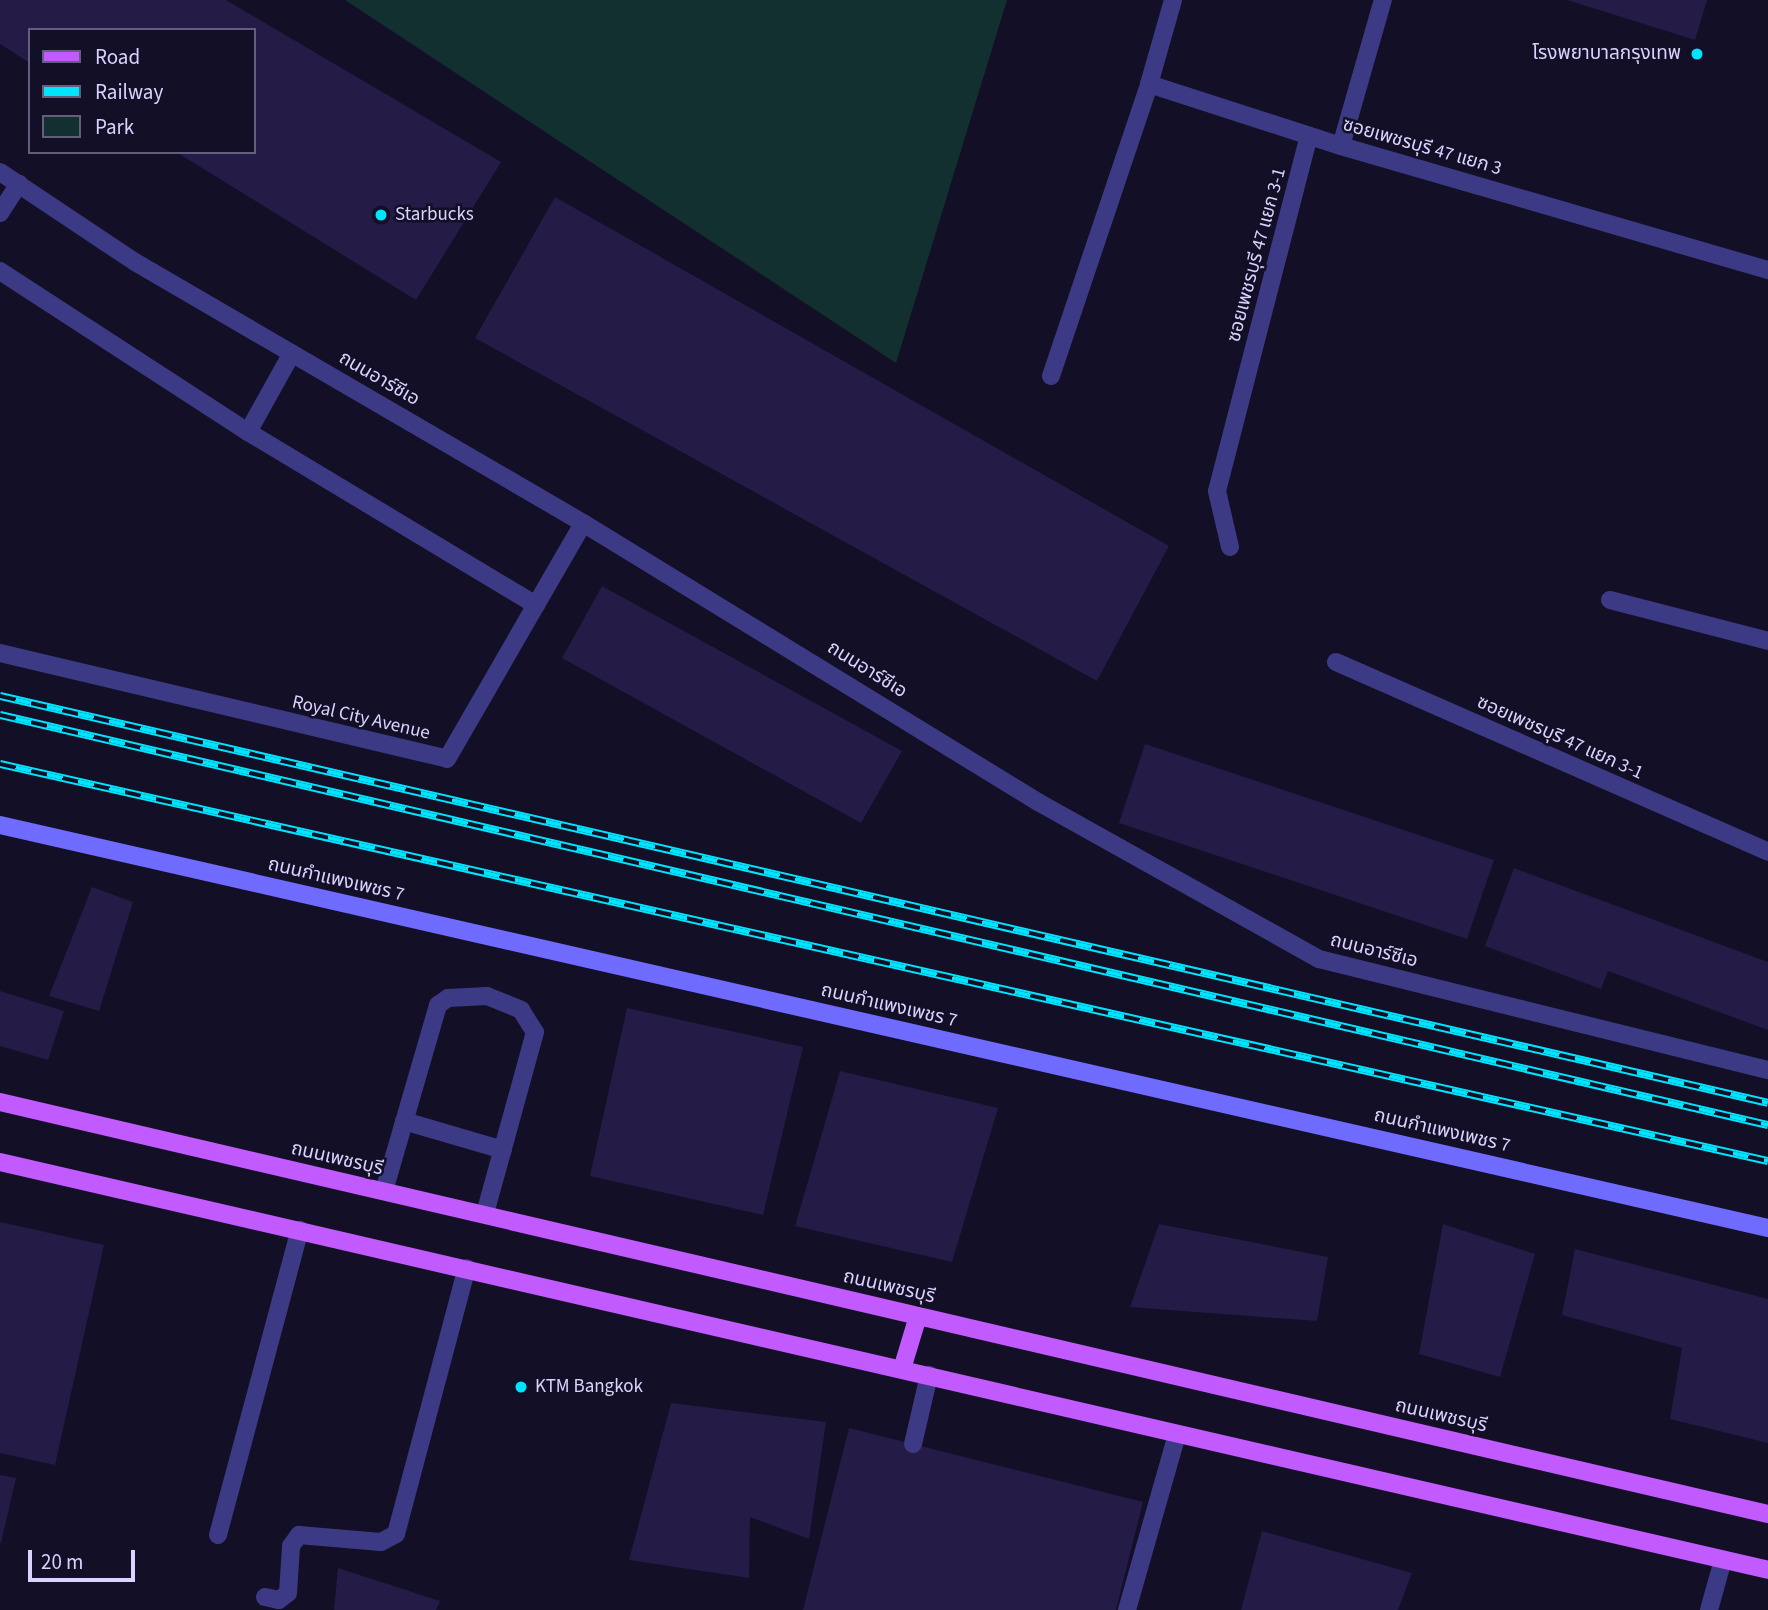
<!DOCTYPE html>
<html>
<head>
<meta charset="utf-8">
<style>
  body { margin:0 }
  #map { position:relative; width:1768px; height:1610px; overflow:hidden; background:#130f26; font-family:"Source Sans 3","Noto Sans Thai",sans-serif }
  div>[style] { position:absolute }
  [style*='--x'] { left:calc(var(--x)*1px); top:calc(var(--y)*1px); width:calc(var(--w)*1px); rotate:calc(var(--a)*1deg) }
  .green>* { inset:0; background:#12302f }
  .building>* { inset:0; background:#241b47 }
  .lane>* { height:18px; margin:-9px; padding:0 9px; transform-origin:9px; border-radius:9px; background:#3d3a85 }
  .street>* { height:18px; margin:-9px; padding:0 9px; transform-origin:9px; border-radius:9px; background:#3d3a85 }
  .secondary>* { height:18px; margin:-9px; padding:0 9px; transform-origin:9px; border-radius:9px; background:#6f6bff }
  .primary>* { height:18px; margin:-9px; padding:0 9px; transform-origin:9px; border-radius:9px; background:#c25bff }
  .rail>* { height:8px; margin-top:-4px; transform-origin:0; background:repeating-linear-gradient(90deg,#130f26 0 16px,#00e5ff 0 32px); box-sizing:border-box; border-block:2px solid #00e5ff }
  .dots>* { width:19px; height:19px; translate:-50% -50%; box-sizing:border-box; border:4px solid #130f26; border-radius:50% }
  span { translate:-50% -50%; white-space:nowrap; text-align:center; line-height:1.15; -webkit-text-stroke:5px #130f26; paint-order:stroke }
  .poi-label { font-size:19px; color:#d9d4ff }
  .right { translate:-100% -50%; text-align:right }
  .left { translate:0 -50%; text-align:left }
  .street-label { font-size:19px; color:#d9d4ff }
  .legend { position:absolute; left:28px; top:28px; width:228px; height:126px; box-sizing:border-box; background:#130f26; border:2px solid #625e7d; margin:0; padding:9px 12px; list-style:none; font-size:21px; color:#d9d4ff }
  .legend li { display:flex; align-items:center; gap:14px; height:35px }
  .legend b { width:35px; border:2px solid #625e7d }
  .scale { position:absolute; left:28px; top:1550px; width:107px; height:32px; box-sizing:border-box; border:4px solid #d9d4ff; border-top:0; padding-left:9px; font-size:21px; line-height:24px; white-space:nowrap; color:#d9d4ff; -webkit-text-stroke:5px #130f26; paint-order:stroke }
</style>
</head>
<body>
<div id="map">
  <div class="green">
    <i style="clip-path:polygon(345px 0,1007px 0,896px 363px)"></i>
  </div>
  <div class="building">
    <i style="clip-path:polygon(0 0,226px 0,501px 162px,416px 300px,176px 152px,254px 152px,254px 30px,30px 30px,30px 63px,0 44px)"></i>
    <i style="clip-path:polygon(1567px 0,1707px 0,1695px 40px)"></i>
    <i style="clip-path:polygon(555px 197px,1169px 546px,1097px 681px,475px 338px)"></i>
    <i style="clip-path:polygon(602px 586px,902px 751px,861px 823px,562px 658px)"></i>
    <i style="clip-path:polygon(1145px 744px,1494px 860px,1467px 939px,1119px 823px)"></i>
    <i style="clip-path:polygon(1514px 868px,1768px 962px,1768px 1030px,1608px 971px,1601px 989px,1485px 946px)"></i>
    <i style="clip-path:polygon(92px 887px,133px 902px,99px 1011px,49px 996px)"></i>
    <i style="clip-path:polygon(0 991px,64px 1011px,48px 1060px,0 1046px)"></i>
    <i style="clip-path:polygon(627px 1008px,803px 1047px,763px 1215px,590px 1176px)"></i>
    <i style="clip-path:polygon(840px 1071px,998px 1108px,952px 1262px,795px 1226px)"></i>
    <i style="clip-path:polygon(0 1222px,104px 1245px,55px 1465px,0 1453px)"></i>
    <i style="clip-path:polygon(1159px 1224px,1328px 1257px,1317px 1321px,1130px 1307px)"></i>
    <i style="clip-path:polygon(1443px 1224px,1535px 1254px,1500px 1377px,1419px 1354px)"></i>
    <i style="clip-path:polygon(1575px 1249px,1768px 1299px,1768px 1443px,1670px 1419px,1682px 1348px,1562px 1315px)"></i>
    <i style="clip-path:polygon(671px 1403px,826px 1422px,809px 1539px,750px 1517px,749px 1578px,629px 1560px)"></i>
    <i style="clip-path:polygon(849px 1428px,1143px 1502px,1116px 1610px,803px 1610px)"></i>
    <i style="clip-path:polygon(0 1475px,16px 1478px,1px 1543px,0 1543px)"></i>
    <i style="clip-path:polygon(1262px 1531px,1412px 1573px,1398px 1610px,1241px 1610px)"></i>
    <i style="clip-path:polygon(338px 1568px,440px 1601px,436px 1610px,334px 1610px)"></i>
  </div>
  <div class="lane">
    <i style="--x:0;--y:213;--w:35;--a:-57"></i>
    <i style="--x:0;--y:271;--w:296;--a:33"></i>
    <i style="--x:248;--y:432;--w:336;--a:31"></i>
    <i style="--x:248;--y:432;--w:90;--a:-60.9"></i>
    <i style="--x:0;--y:653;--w:459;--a:13.3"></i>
    <i style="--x:447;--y:759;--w:272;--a:-60"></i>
    <i style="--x:404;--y:1121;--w:103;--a:16.3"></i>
    <i style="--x:384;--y:1191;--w:194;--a:-73.8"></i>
    <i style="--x:438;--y:1005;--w:12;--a:-35"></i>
    <i style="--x:448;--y:998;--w:39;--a:-3"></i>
    <i style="--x:487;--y:996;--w:37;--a:22"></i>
    <i style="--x:521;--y:1010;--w:26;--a:58"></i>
    <i style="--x:535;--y:1032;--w:189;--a:105.4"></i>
    <i style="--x:913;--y:1444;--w:71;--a:-76.9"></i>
    <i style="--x:265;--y:1597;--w:14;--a:12"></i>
    <i style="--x:279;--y:1600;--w:11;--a:-38"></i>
    <i style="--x:288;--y:1593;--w:47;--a:-86.3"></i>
    <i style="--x:291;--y:1546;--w:14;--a:-54"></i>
    <i style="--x:299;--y:1535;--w:82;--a:4.9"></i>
    <i style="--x:381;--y:1542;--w:17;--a:-28"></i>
    <i style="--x:396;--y:1534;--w:275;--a:-75.1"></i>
    <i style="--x:1127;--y:1610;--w:183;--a:-74.1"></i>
    <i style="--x:1709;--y:1610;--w:52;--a:-74.4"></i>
  </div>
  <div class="street">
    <i style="--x:1173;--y:0;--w:87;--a:105.9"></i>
    <i style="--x:1149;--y:84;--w:202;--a:17.9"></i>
    <i style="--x:1341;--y:146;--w:445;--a:16.2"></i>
    <i style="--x:1341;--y:146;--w:152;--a:-74"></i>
    <i style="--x:0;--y:172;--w:162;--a:33.7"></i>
    <i style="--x:135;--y:262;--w:518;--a:30.22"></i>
    <i style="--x:583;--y:523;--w:534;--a:31.52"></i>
    <i style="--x:1038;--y:802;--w:322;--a:29.2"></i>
    <i style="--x:1319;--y:959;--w:463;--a:13.9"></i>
    <i style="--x:1051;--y:376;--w:308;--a:-71.4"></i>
    <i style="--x:1230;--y:547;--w:57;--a:-103.1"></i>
    <i style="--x:1217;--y:491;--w:367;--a:-75.5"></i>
    <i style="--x:1610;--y:600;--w:163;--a:14.5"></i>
    <i style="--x:1336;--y:662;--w:472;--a:23.7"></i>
    <i style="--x:218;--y:1535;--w:316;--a:-75"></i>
  </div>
  <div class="secondary">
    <i style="--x:0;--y:825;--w:1813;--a:12.84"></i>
  </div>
  <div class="primary">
    <i style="--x:0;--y:1102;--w:1815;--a:13.12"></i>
    <i style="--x:0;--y:1162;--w:1814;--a:12.99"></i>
    <i style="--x:902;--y:1369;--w:55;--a:-73.2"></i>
  </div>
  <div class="rail">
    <i style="--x:0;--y:696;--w:1814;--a:12.96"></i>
    <i style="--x:0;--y:715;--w:1815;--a:13.06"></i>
    <i style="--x:0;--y:764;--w:1812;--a:12.66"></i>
  </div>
  <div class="dots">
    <i style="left:1697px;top:54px;background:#00e5ff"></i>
    <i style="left:381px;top:215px;background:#00e5ff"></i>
    <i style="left:521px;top:1387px;background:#00e5ff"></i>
  </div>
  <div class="poi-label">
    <span class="right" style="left:1681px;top:54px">โรงพยาบาลกรุงเทพ</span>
    <span class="left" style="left:395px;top:215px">Starbucks</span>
    <span class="left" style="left:535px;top:1387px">KTM Bangkok</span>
  </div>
  <div class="street-label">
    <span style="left:1422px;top:147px;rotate:16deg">ซอยเพชรบุรี 47 แยก 3</span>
    <span style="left:1257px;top:255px;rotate:-75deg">ซอยเพชรบุรี 47 แยก 3-1</span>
    <span style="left:379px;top:379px;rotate:30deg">ถนนอาร์ซีเอ</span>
    <span style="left:867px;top:670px;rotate:32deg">ถนนอาร์ซีเอ</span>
    <span style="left:361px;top:718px;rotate:13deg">Royal City Avenue</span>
    <span style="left:1560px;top:738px;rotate:24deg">ซอยเพชรบุรี 47 แยก 3-1</span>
    <span style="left:336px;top:880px;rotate:13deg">ถนนกำแพงเพชร 7</span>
    <span style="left:1374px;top:951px;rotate:14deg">ถนนอาร์ซีเอ</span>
    <span style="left:889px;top:1006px;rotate:13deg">ถนนกำแพงเพชร 7</span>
    <span style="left:1442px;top:1131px;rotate:13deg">ถนนกำแพงเพชร 7</span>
    <span style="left:337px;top:1159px;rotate:13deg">ถนนเพชรบุรี</span>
    <span style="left:889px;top:1287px;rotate:13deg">ถนนเพชรบุรี</span>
    <span style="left:1441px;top:1416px;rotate:13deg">ถนนเพชรบุรี</span>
  </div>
  <ul class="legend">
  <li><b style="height:9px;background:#c25bff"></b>Road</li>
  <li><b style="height:9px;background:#00e5ff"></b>Railway</li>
  <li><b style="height:19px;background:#12302f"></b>Park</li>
  </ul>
  <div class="scale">20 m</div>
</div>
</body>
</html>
